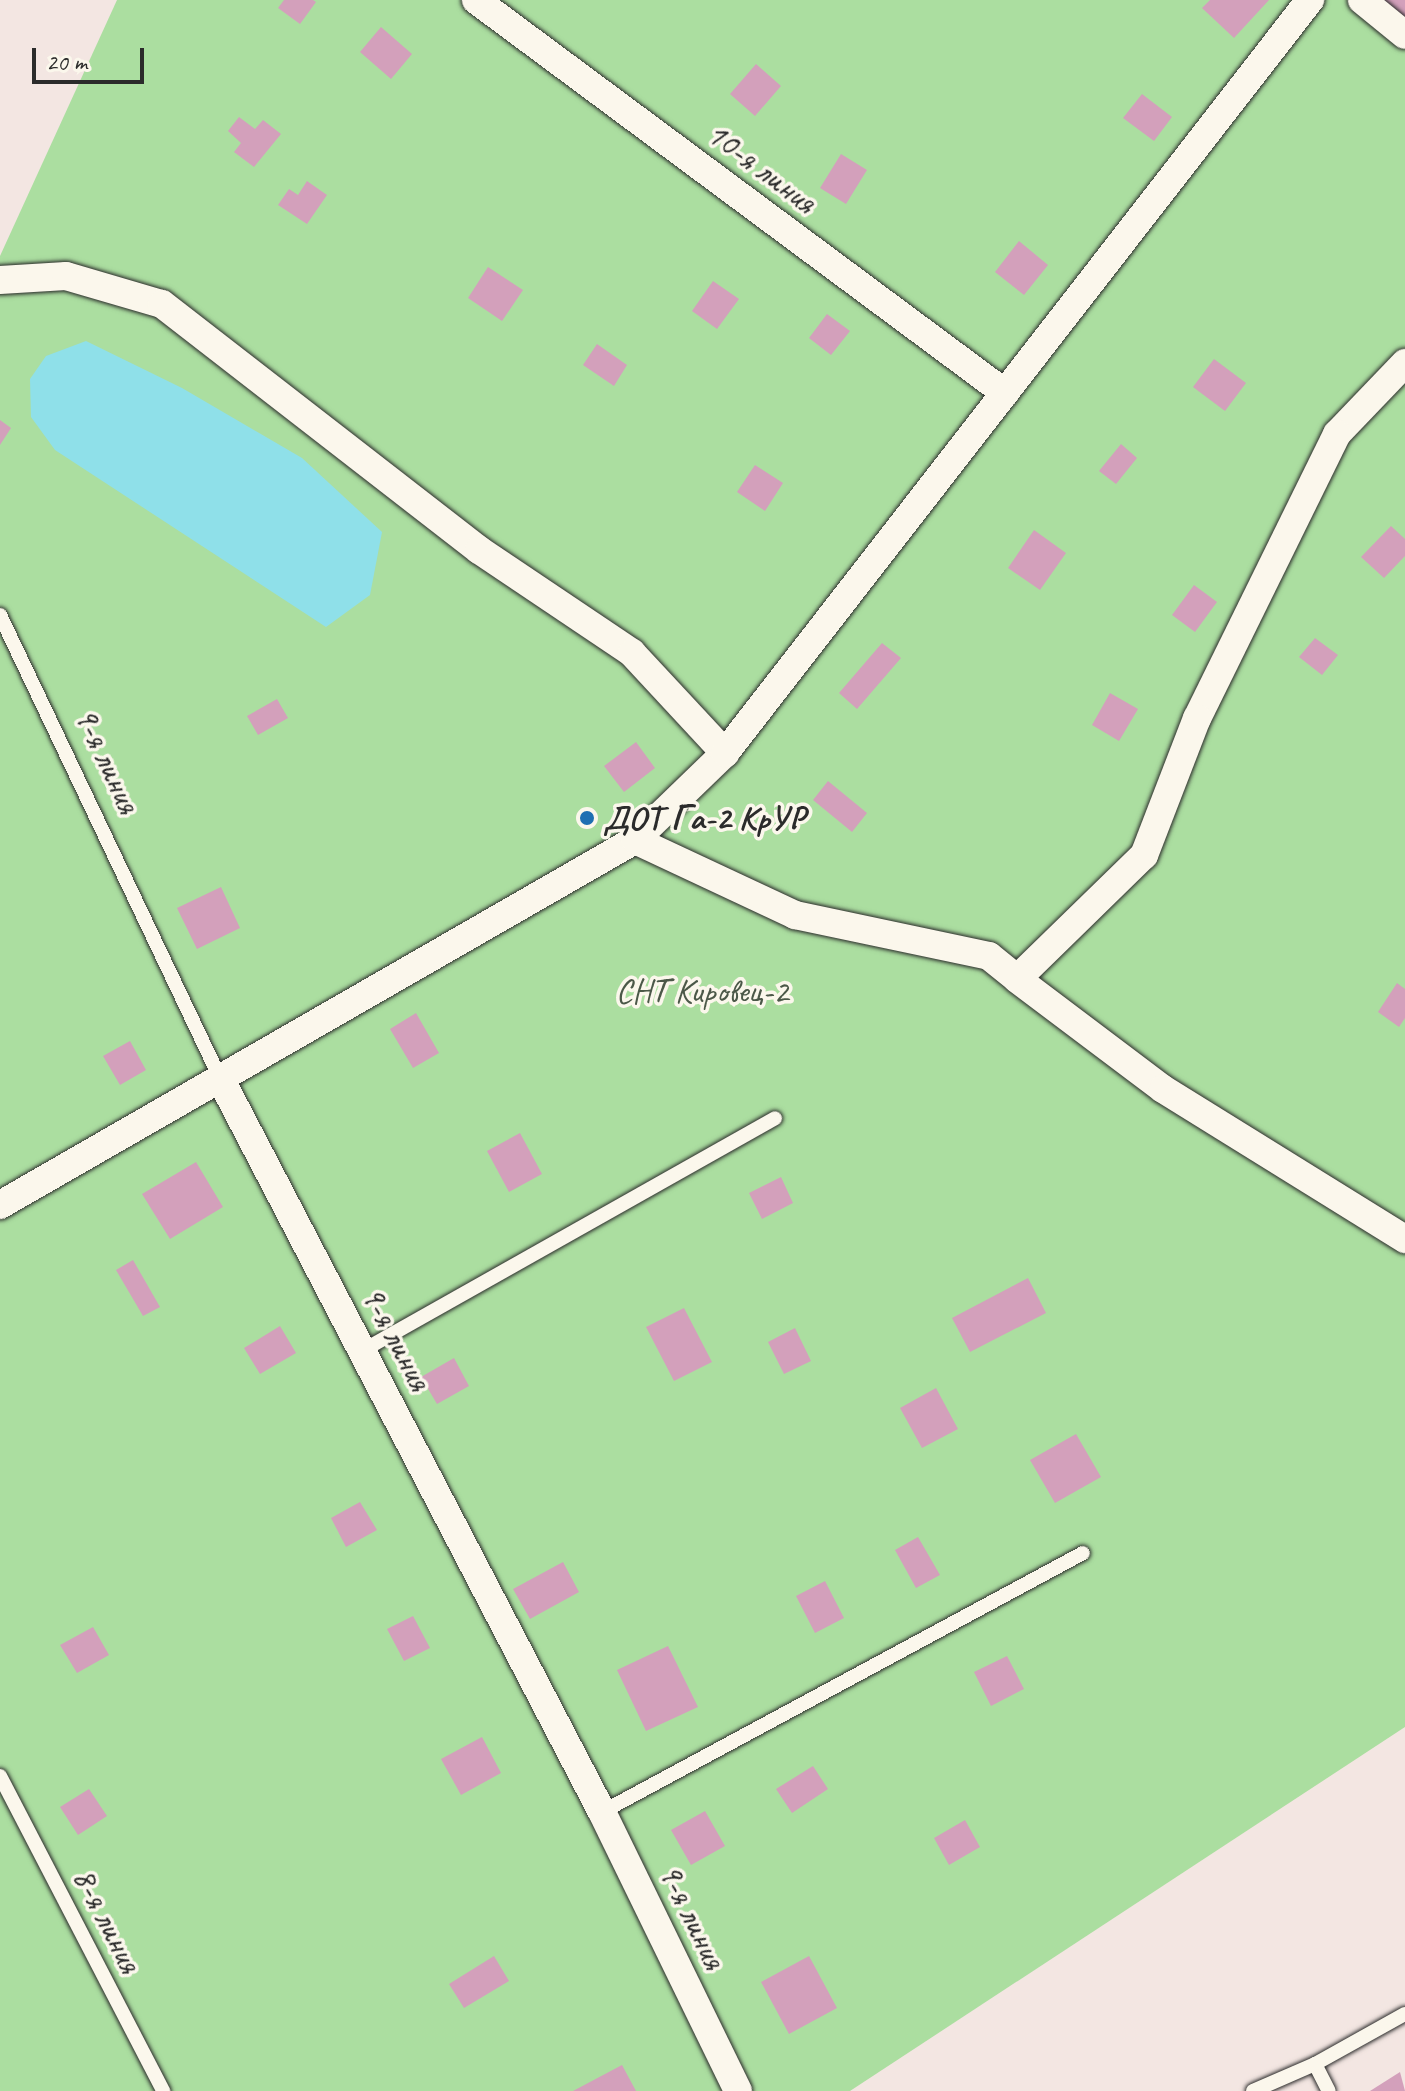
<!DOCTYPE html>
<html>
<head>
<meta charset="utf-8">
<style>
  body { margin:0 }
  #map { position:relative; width:1405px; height:2091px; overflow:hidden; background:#f3e6e2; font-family:Caveat,sans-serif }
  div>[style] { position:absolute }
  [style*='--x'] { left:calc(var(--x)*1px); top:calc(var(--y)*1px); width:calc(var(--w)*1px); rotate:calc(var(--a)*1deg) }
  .green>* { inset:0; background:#abdea0 }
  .water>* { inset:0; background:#8fe0e9 }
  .building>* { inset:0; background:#d3a0bb }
  .roads { filter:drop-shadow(0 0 2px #2b2b2b) drop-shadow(0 0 2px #2b2b2b) }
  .service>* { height:14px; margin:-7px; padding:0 7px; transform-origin:7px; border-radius:7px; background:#fbf7ec }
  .minor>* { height:28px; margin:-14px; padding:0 14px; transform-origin:14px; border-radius:14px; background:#fbf7ec }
  .dots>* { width:22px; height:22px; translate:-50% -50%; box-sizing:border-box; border:4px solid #fbf7ec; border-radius:50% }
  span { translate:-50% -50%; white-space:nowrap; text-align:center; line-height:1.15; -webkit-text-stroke:7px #fbf7ec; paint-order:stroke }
  .street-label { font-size:34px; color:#2b2b2b }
  .poi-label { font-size:34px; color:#2b2b2b; font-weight:700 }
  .left { translate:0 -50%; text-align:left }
  .park-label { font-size:34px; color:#4b5848 }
  .scale { position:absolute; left:32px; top:48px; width:112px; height:36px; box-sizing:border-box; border:4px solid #2b2b2b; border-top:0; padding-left:10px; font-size:24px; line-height:28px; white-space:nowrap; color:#2b2b2b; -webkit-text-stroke:6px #fbf7ec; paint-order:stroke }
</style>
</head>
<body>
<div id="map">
  <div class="green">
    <i style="clip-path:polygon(117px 0,1405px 0,1405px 1727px,850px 2091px,0 2091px,0 256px)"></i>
  </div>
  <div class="water">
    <i style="clip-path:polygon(86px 341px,182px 388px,302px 458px,382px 532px,370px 595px,326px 627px,55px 450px,31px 417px,30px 379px,46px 356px)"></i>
  </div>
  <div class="building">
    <i style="clip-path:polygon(284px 0,313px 0,316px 2px,300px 24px,278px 8px)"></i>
    <i style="clip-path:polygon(1210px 0,1269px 0,1234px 38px,1202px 8px)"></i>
    <i style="clip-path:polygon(1384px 0,1405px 0,1405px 21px,1381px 7px)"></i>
    <i style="clip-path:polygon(381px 27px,412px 54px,391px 79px,360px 52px)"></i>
    <i style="clip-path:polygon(756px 64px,781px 86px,755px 116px,730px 94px)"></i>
    <i style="clip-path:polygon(1142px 94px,1172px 117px,1154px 141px,1123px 118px)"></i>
    <i style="clip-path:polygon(239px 117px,255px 129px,263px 120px,281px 134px,254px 167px,234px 152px,241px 143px,228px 131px)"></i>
    <i style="clip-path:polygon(841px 154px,867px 170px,846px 204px,820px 188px)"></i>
    <i style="clip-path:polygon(307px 181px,327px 195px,307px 224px,278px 205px,289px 189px,298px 195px)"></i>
    <i style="clip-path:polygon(1019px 241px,1048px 265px,1024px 295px,995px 272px)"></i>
    <i style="clip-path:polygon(488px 267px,523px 290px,502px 321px,468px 298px)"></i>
    <i style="clip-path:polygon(713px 281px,739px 299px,717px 329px,692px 311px)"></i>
    <i style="clip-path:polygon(827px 314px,850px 331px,831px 355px,809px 338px)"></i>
    <i style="clip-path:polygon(597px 344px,627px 365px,614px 386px,583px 365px)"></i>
    <i style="clip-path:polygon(1214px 359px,1246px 383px,1225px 411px,1193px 387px)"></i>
    <i style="clip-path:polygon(0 420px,11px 428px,0 445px)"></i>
    <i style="clip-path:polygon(1121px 444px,1137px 458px,1116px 484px,1099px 471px)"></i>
    <i style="clip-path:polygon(755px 465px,783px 483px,765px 511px,737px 492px)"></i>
    <i style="clip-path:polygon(1391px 526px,1405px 539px,1405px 556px,1384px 578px,1361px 557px)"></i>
    <i style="clip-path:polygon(1034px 530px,1066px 553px,1040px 590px,1008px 568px)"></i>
    <i style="clip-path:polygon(1194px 585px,1217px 602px,1195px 632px,1172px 615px)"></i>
    <i style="clip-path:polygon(1315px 638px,1338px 655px,1322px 675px,1299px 657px)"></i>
    <i style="clip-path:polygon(882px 643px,901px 658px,857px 709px,839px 693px)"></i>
    <i style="clip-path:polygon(1110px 693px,1138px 709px,1119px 741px,1092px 725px)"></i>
    <i style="clip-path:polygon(277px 699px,288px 718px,258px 735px,247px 716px)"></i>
    <i style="clip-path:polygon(636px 742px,655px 768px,624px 792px,604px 766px)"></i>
    <i style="clip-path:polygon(828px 781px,867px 813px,852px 832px,813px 800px)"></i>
    <i style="clip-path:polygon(221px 887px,240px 928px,197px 949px,177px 908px)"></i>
    <i style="clip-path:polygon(1397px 983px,1405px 989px,1405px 1018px,1399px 1027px,1378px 1012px)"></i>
    <i style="clip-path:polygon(416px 1013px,439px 1053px,413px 1068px,390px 1029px)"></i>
    <i style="clip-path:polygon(130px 1041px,146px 1070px,120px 1085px,103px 1056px)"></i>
    <i style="clip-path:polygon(520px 1133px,542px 1174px,509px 1192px,487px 1151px)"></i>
    <i style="clip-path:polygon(196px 1162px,223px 1207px,170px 1239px,142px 1194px)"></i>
    <i style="clip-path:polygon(781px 1177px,793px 1203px,762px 1219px,749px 1193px)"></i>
    <i style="clip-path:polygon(133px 1260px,160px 1307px,143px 1316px,116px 1270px)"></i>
    <i style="clip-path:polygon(1028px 1278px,1046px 1313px,970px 1352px,952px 1318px)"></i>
    <i style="clip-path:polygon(684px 1308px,712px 1362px,674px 1381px,646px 1327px)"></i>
    <i style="clip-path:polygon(280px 1326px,296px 1353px,260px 1374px,244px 1348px)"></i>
    <i style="clip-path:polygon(795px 1328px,811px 1361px,784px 1374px,768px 1342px)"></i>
    <i style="clip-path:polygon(454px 1358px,469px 1386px,437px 1404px,421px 1377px)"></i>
    <i style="clip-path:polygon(936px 1388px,958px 1429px,922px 1448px,900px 1408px)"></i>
    <i style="clip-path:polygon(1076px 1434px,1101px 1477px,1055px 1503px,1030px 1460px)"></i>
    <i style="clip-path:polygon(360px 1502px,377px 1530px,346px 1547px,331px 1518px)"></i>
    <i style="clip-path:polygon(918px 1537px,940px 1575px,916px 1588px,895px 1550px)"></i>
    <i style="clip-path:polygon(563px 1562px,579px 1592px,530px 1619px,513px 1589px)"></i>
    <i style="clip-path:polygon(825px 1581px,844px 1618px,815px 1633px,796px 1596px)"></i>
    <i style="clip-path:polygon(413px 1616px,430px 1648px,404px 1661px,387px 1629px)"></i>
    <i style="clip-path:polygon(93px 1627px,109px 1655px,77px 1673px,60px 1645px)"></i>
    <i style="clip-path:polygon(668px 1646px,698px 1707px,646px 1731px,617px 1670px)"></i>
    <i style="clip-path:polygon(1007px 1656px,1024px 1689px,991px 1706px,974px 1672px)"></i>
    <i style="clip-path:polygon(482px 1737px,501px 1773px,461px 1795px,441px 1759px)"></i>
    <i style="clip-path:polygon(813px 1766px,828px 1789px,792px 1813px,776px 1789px)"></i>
    <i style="clip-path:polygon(89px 1789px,107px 1816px,78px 1835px,60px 1807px)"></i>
    <i style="clip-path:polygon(705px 1811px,725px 1846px,691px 1865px,671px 1830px)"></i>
    <i style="clip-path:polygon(965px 1820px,980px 1847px,949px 1865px,934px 1838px)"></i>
    <i style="clip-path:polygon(494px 1956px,509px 1981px,464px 2008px,449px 1984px)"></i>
    <i style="clip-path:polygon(809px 1956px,837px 2008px,789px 2034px,761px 1982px)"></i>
    <i style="clip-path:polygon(622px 2065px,636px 2091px,573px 2091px)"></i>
    <i style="clip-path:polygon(1400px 2072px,1405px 2091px,1370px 2091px)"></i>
  </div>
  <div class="roads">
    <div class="service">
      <i style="--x:0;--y:615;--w:513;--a:64.58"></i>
      <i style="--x:362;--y:1351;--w:474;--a:-29.4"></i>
      <i style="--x:0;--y:1776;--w:355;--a:62.6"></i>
      <i style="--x:602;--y:1812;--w:546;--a:-28.3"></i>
      <i style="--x:1315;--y:2064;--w:30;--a:63"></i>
      <i style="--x:1253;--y:2091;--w:68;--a:-23.5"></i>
      <i style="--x:1315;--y:2064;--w:103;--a:-29.1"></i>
    </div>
    <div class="minor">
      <i style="--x:476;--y:0;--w:659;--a:36.61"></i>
      <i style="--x:1362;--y:0;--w:55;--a:39.1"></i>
      <i style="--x:0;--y:280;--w:66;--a:-3.5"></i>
      <i style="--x:66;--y:276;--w:100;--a:16.3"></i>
      <i style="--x:162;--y:304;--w:401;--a:37.8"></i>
      <i style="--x:479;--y:550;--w:184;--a:33.9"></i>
      <i style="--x:632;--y:653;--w:137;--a:47.1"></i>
      <i style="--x:1405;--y:363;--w:98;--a:133.8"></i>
      <i style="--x:1337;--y:434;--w:317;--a:116.2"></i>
      <i style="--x:1197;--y:718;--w:147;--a:111.1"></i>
      <i style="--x:1144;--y:855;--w:177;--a:135.7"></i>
      <i style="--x:1017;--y:979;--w:183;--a:37"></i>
      <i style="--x:1163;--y:1089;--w:285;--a:31.8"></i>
      <i style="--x:635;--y:840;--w:177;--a:25.1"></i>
      <i style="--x:795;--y:915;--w:198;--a:11.9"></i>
      <i style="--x:989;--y:956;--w:36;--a:39"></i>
      <i style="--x:220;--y:1078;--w:827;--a:62.51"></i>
      <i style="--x:602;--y:1812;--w:310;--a:64"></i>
      <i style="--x:0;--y:1205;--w:732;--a:-29.89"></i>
      <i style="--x:635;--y:840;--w:125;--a:-44"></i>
      <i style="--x:725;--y:753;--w:954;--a:-52.16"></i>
    </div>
  </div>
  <div class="dots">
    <i style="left:587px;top:818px;background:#1f6fb2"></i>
  </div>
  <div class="street-label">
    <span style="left:762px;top:167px;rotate:37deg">10-я линия</span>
    <span style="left:108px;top:760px;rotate:65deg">9-я линия</span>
    <span style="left:397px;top:1338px;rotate:62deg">9-я линия</span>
    <span style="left:693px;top:1916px;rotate:64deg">9-я линия</span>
    <span style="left:108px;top:1920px;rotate:63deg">8-я линия</span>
  </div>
  <div class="poi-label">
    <span class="left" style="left:603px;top:818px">ДОТ Га-2 КрУР</span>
  </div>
  <div class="park-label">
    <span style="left:702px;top:991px">СНТ Кировец-2</span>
  </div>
  <div class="scale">20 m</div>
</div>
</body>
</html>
